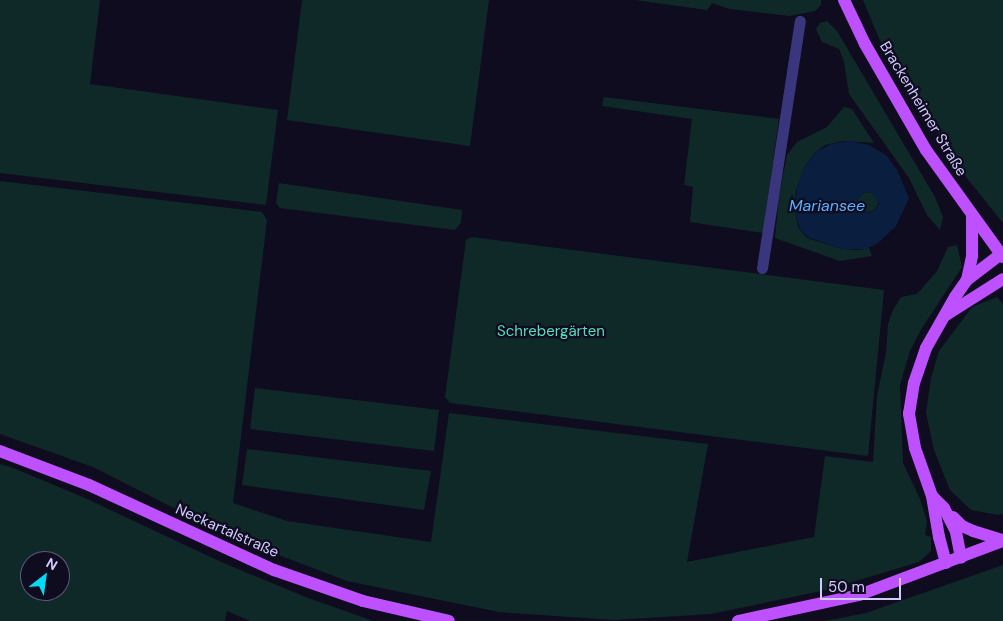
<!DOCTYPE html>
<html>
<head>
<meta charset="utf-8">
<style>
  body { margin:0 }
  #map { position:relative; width:1003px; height:621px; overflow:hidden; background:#0f0c1f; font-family:"DM Sans",sans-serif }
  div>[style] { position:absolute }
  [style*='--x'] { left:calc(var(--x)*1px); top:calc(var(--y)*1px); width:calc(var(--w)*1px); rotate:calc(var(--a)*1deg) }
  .green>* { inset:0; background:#0f2928 }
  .round { border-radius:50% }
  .water>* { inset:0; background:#0a1e3f }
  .minor>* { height:11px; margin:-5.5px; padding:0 5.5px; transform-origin:5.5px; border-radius:5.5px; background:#39367e }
  .major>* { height:12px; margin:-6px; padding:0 6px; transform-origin:6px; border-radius:6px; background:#be51ff }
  span { translate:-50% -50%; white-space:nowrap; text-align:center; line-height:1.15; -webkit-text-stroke:4.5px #0f0c1f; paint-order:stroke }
  .street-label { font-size:15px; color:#d0caff }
  .park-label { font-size:15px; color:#55dfbd }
  .water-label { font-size:16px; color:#58b1ff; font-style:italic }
  .north { position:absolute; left:20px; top:551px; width:50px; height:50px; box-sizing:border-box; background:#0f0c1f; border:1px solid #5c5879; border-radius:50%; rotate:30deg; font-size:14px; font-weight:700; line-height:20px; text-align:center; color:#d0caff }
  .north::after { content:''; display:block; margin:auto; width:18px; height:22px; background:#00dcf5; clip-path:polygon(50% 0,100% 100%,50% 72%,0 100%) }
  .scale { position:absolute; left:820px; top:578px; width:81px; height:22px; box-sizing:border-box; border:2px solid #d0caff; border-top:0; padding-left:6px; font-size:15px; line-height:18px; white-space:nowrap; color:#d0caff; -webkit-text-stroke:4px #0f0c1f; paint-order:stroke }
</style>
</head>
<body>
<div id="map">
  <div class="green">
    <i style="clip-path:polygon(0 0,100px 0,90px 84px,278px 110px,266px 205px,0 173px)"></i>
    <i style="clip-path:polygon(302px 0,489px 0,470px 146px,287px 120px)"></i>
    <i style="clip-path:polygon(635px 0,821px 0,821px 5px,815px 11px,790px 16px,730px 9px,712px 3px,707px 10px)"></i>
    <i style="clip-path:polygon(863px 0,1003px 0,1003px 223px,958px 167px,883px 48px)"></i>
    <i style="clip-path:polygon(827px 21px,837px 31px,935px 197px,943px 217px,940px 230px,927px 215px,909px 178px,849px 94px,844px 62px,839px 49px,822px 42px,816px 29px,820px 23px)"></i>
    <i style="clip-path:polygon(604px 97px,779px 119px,763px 233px,690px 222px,693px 187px,684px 185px,692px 119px,602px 106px)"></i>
    <i style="clip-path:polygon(844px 107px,852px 109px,874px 143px,843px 141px,825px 145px,815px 153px,805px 166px,796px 190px,795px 212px,798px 227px,807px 238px,842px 249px,859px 250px,869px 248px,872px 256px,840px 261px,775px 238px,779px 196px,787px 155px,797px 142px,827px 127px)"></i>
    <i style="clip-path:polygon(0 181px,262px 212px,267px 220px,233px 503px,287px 521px,431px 542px,449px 413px,708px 444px,687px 562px,814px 537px,825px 456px,873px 462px,877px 396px,886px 353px,888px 324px,893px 310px,901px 297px,917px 294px,937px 271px,948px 247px,957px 245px,962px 267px,922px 328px,910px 351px,900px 385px,903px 463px,920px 499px,927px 521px,925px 535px,931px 537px,931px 551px,919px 562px,826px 590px,711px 614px,614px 620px,499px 612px,347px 581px,229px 536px,93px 467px,0 434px)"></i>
    <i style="clip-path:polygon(279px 183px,462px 210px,461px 223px,455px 230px,280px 208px,276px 203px)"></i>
    <i class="round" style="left:858px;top:192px;width:20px;height:20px"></i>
    <i style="clip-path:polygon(472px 237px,884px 290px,868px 456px,450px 403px,445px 397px,466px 240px)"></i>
    <i style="clip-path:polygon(997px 297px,1003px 304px,1003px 514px,998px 515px,971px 510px,950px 490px,934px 450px,926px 413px,931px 378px,939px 351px,972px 307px)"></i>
    <i style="clip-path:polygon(255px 388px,439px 410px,434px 451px,250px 429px)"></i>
    <i style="clip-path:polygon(247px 449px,431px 471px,424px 510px,242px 485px)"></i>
    <i style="clip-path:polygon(evenodd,0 464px,11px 467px,85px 498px,219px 561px,303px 596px,373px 621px,250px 621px,227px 611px,225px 621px,0 621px,0 464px,30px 561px,60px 561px,60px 591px,30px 591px,30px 561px)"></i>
    <i style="clip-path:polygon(1003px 565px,1003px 621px,825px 621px,866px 613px)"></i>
  </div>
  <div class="water">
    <i style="clip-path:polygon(evenodd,849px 141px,869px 145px,886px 155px,897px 170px,909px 198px,896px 226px,877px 244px,865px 249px,842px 249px,807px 237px,799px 227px,795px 213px,797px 188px,804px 168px,816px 152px,831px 144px,849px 141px,865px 192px,873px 194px,879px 204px,875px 210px,869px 213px,861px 211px,858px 204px,859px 197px,865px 192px)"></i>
  </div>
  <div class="minor">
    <i style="--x:762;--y:268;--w:250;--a:-81.3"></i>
  </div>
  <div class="major">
    <i style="--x:844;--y:0;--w:49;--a:64.5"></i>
    <i style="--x:865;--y:44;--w:122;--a:60.1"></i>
    <i style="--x:926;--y:150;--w:132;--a:54.3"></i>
    <i style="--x:967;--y:280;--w:25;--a:-78"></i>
    <i style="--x:972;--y:256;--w:41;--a:-90"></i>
    <i style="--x:946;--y:315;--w:67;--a:-32.3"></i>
    <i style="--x:0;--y:451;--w:95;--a:20.9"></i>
    <i style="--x:89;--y:485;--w:204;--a:24.7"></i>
    <i style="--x:274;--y:570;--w:94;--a:19.2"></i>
    <i style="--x:363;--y:601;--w:88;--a:13.1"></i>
    <i style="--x:932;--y:496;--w:17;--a:45"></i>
    <i style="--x:944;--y:508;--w:27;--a:63"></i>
    <i style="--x:956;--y:532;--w:26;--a:79"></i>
    <i style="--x:953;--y:517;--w:13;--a:45"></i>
    <i style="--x:962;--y:526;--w:12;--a:24"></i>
    <i style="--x:973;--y:531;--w:31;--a:17"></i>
    <i style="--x:946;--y:563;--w:27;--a:-105"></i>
    <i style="--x:939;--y:537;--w:42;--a:-99.7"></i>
    <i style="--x:932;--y:496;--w:51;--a:-109.5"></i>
    <i style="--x:915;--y:448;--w:35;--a:-100"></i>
    <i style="--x:909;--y:414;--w:31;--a:-81"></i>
    <i style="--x:914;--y:383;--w:37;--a:-71"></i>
    <i style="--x:926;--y:348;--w:59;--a:-60.4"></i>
    <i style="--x:955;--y:297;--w:21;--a:-55"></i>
    <i style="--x:967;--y:280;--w:43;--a:-37.4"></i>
    <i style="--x:738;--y:621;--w:124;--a:-12.1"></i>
    <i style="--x:859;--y:595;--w:154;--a:-20.6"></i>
  </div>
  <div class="street-label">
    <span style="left:923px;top:109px;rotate:59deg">Brackenheimer Straße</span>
    <span style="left:227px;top:531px;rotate:24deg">Neckartalstraße</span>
  </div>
  <div class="park-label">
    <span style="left:551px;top:332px">Schrebergärten</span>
  </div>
  <div class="water-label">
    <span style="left:827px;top:206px">Mariansee</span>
  </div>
  <div class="north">N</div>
  <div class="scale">50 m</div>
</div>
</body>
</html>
